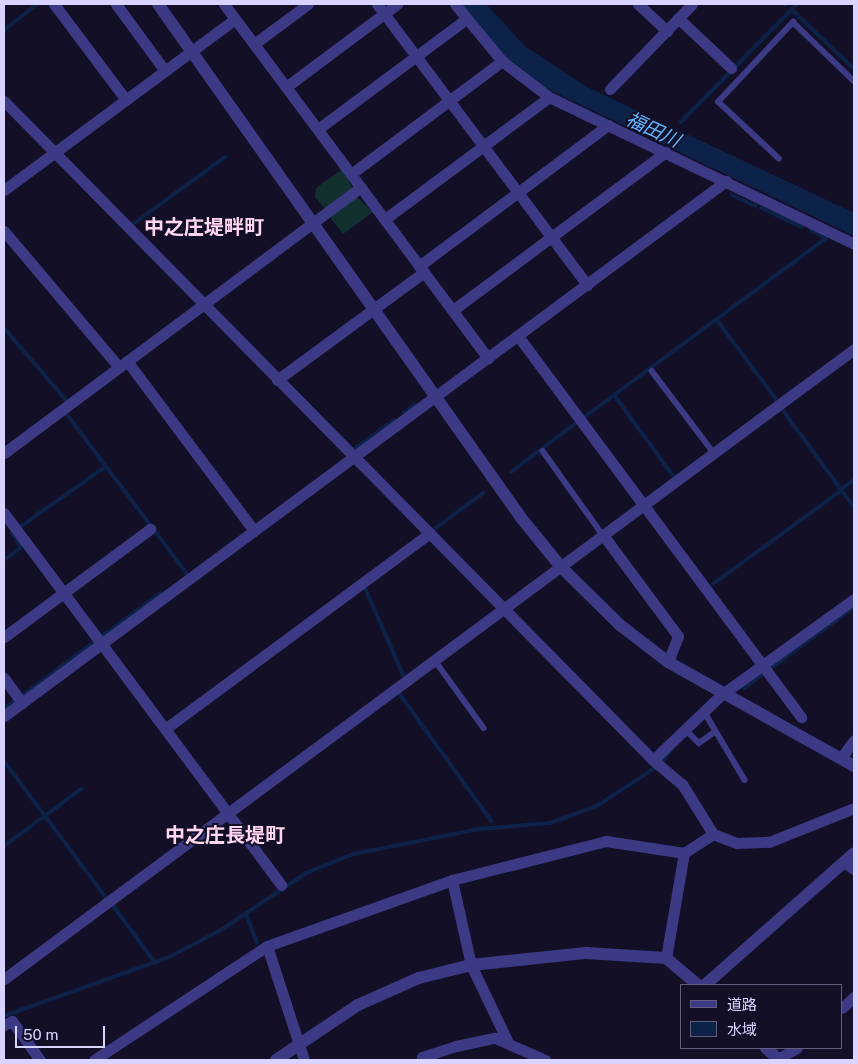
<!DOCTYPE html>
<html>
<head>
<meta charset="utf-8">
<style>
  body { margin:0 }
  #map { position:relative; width:858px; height:1064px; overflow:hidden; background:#130f26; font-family:"Public Sans","Noto Sans JP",sans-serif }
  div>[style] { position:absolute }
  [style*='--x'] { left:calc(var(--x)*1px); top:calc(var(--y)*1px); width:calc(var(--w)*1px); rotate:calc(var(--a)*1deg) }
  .green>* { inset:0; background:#12302f }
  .water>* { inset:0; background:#0c2248 }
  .stream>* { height:4px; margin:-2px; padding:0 2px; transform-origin:2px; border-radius:2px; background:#0c2248 }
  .service>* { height:5.5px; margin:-2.75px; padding:0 2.75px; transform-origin:2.75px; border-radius:2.75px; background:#3d3a85 }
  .minor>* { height:11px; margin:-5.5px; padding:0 5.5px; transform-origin:5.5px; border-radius:5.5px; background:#3d3a85 }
  .tertiary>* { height:12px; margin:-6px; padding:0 6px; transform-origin:6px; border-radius:6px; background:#3d3a85 }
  span { translate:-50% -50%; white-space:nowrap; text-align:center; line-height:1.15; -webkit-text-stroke:4px #130f26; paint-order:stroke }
  .water-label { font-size:19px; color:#62b6ff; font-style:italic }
  .quarter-label { font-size:20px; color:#ffd6f0; font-weight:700 }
  .frame { position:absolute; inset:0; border:5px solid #d9d4ff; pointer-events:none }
  .legend { position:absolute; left:680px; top:984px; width:162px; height:65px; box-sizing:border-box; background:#130f26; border:1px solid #625e7d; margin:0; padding:6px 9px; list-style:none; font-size:15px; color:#d9d4ff }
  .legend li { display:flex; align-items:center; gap:10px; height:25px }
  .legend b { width:25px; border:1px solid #625e7d }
  .scale { position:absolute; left:15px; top:1026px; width:90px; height:22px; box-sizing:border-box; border:2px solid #d9d4ff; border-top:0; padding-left:6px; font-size:15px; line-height:18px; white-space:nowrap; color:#d9d4ff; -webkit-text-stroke:4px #130f26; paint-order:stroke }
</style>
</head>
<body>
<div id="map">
  <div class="green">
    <i style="clip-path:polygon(342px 169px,353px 189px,325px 209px,315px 197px,316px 188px)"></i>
    <i style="clip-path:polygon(355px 195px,373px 212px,343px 234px,329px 216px)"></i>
  </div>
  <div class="water">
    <i style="clip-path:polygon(462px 4px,486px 4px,526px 47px,587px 87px,854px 213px,854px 236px,544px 87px,498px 51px)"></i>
  </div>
  <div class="stream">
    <i style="--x:785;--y:4;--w:1;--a:45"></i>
    <i style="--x:792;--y:10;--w:86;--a:43.6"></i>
    <i style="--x:4;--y:30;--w:42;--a:-38.2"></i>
    <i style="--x:681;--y:122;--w:165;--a:-45.5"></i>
    <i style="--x:732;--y:195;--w:26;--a:25"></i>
    <i style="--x:761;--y:208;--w:45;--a:24.9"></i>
    <i style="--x:133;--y:224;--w:114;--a:-36.1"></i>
    <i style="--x:716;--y:319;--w:104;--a:53.2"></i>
    <i style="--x:4;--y:328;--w:95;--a:49.3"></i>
    <i style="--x:614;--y:395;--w:102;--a:53.8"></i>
    <i style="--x:781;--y:408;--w:123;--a:53.6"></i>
    <i style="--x:65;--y:412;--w:203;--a:53"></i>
    <i style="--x:404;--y:413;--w:14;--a:-39"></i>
    <i style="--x:583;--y:418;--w:302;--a:-36.5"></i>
    <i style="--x:826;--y:238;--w:18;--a:-153"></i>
    <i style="--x:353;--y:450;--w:51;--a:-36.2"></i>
    <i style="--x:511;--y:472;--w:81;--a:-37"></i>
    <i style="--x:841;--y:489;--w:16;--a:-35"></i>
    <i style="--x:20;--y:527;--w:105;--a:-35.3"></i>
    <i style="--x:433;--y:530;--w:62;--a:-36.5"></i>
    <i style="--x:4;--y:560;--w:21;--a:-37"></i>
    <i style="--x:21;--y:547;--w:17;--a:-123"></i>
    <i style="--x:713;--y:584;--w:160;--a:-36.1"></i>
    <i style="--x:364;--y:586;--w:99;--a:66.3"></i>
    <i style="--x:101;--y:637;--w:74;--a:-36.3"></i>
    <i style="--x:771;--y:668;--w:103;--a:-36.3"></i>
    <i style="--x:744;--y:688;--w:24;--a:-36"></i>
    <i style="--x:398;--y:692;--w:160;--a:54.1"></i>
    <i style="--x:22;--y:696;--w:90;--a:-36.9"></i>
    <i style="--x:4;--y:709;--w:13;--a:-39"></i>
    <i style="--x:4;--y:761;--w:171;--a:53.3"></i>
    <i style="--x:663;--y:761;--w:16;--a:-55"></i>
    <i style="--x:4;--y:846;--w:96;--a:-36.5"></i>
    <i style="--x:112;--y:904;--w:73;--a:53.9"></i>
    <i style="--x:246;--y:914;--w:30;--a:69"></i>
    <i style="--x:4;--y:1016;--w:175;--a:-19.7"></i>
    <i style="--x:169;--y:957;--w:59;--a:-27.4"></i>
    <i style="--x:221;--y:930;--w:102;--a:-33.8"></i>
    <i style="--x:306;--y:873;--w:51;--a:-22"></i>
    <i style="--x:353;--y:854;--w:128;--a:-11.2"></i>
    <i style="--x:479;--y:829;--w:71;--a:-4.8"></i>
    <i style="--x:550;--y:823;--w:50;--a:-19.9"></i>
    <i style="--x:597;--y:806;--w:71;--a:-33.5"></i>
  </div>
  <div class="service">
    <i style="--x:779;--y:159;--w:83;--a:-136.9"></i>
    <i style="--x:718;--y:102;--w:110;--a:-46.8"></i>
    <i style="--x:793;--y:22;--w:85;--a:44"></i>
    <i style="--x:652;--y:371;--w:103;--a:52.9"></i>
    <i style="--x:543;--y:451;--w:103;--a:54.5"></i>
    <i style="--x:434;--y:659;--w:85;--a:54.1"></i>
    <i style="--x:704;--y:711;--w:80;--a:59.3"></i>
    <i style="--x:685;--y:729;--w:20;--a:45"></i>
    <i style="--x:699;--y:743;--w:19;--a:-35"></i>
  </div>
  <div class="minor">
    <i style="--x:54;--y:4;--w:120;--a:53.1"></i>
    <i style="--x:116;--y:4;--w:83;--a:53.8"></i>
    <i style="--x:224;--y:4;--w:442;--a:53.3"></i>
    <i style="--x:377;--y:4;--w:351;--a:53.2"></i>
    <i style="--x:455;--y:4;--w:74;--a:50.5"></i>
    <i style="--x:502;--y:61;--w:59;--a:37.5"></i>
    <i style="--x:549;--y:97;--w:339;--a:25.7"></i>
    <i style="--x:638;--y:4;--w:40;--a:43"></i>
    <i style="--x:678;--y:18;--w:73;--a:43.3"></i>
    <i style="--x:254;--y:44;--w:67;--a:-36.5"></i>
    <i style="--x:286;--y:87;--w:139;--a:-36.8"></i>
    <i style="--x:610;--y:89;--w:118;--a:-46"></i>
    <i style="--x:4;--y:101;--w:925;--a:45.44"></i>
    <i style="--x:653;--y:760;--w:38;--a:40"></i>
    <i style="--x:682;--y:784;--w:59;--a:58.2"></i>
    <i style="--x:713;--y:834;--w:25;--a:21"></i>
    <i style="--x:736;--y:843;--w:33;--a:-2"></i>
    <i style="--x:769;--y:842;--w:92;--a:-21.8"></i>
    <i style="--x:318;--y:129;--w:184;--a:-36.6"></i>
    <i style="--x:351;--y:174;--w:189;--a:-36.8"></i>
    <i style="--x:4;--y:190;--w:287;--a:-36.5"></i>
    <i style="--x:385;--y:219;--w:204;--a:-36.6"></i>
    <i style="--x:4;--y:231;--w:178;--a:49.8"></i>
    <i style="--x:419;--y:266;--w:236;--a:-36.7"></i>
    <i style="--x:453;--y:310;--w:265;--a:-36.6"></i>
    <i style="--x:518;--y:336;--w:475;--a:53.4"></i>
    <i style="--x:127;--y:361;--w:212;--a:53.2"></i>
    <i style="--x:277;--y:380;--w:182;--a:-36.3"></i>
    <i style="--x:4;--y:453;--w:445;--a:-36.7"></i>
    <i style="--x:4;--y:513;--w:464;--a:53.3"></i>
    <i style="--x:603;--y:535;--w:126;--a:53.4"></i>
    <i style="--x:678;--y:636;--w:28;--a:111"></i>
    <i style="--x:4;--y:637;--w:182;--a:-36.5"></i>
    <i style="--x:4;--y:678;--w:31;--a:54"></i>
    <i style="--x:4;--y:716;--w:899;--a:-36.54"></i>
    <i style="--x:165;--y:729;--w:328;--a:-36.5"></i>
    <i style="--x:841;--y:758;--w:22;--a:-54"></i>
    <i style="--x:653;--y:760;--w:94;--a:-43.7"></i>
    <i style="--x:721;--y:695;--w:164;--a:-35.8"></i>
    <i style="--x:844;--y:862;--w:12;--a:35"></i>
    <i style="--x:452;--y:880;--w:87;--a:77.4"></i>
    <i style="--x:471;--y:965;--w:83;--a:64.4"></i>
    <i style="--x:267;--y:946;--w:120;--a:72"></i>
    <i style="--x:666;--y:958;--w:107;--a:-80.3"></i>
    <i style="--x:4;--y:979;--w:1058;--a:-36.54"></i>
    <i style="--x:842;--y:1008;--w:16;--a:-43"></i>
    <i style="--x:4;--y:1025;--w:9;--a:-27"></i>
    <i style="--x:12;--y:1021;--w:48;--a:54.3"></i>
    <i style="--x:94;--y:1060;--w:207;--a:-33.4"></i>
    <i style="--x:267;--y:946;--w:196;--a:-19.6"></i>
    <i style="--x:452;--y:880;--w:159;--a:-14.2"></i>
    <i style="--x:606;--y:841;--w:79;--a:8.7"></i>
    <i style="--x:684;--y:853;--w:35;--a:-33"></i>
    <i style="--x:423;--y:1060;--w:3;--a:-108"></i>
    <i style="--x:422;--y:1057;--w:36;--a:-18"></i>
    <i style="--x:456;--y:1046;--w:40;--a:-12"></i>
    <i style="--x:495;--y:1038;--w:55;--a:23.7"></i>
    <i style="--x:776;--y:1060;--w:24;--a:-30"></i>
  </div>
  <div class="tertiary">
    <i style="--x:158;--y:4;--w:631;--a:54.75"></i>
    <i style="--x:522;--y:519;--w:62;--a:50.9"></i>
    <i style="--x:561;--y:567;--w:83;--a:44.5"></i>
    <i style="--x:620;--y:625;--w:61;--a:37.6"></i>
    <i style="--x:668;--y:662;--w:213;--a:29.2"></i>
    <i style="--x:705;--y:985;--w:199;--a:-41.5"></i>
    <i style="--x:766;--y:1048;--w:18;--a:43"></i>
    <i style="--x:276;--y:1060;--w:99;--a:-33.9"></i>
    <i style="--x:358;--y:1005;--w:67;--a:-23.9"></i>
    <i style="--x:419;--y:978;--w:54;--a:-14"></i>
    <i style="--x:471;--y:965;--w:116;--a:-6"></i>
    <i style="--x:586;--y:953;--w:80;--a:3.6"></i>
    <i style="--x:666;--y:958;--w:42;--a:40.2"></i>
  </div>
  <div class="water-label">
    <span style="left:653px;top:130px;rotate:25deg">福田川</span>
  </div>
  <div class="quarter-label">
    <span style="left:204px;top:227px">中之庄堤畔町</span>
    <span style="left:225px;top:835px">中之庄長堤町</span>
  </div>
  <div class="frame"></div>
  <ul class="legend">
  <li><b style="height:6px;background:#3d3a85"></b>道路</li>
  <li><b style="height:14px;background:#0c2248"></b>水域</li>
  </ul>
  <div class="scale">50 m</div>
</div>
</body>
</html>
